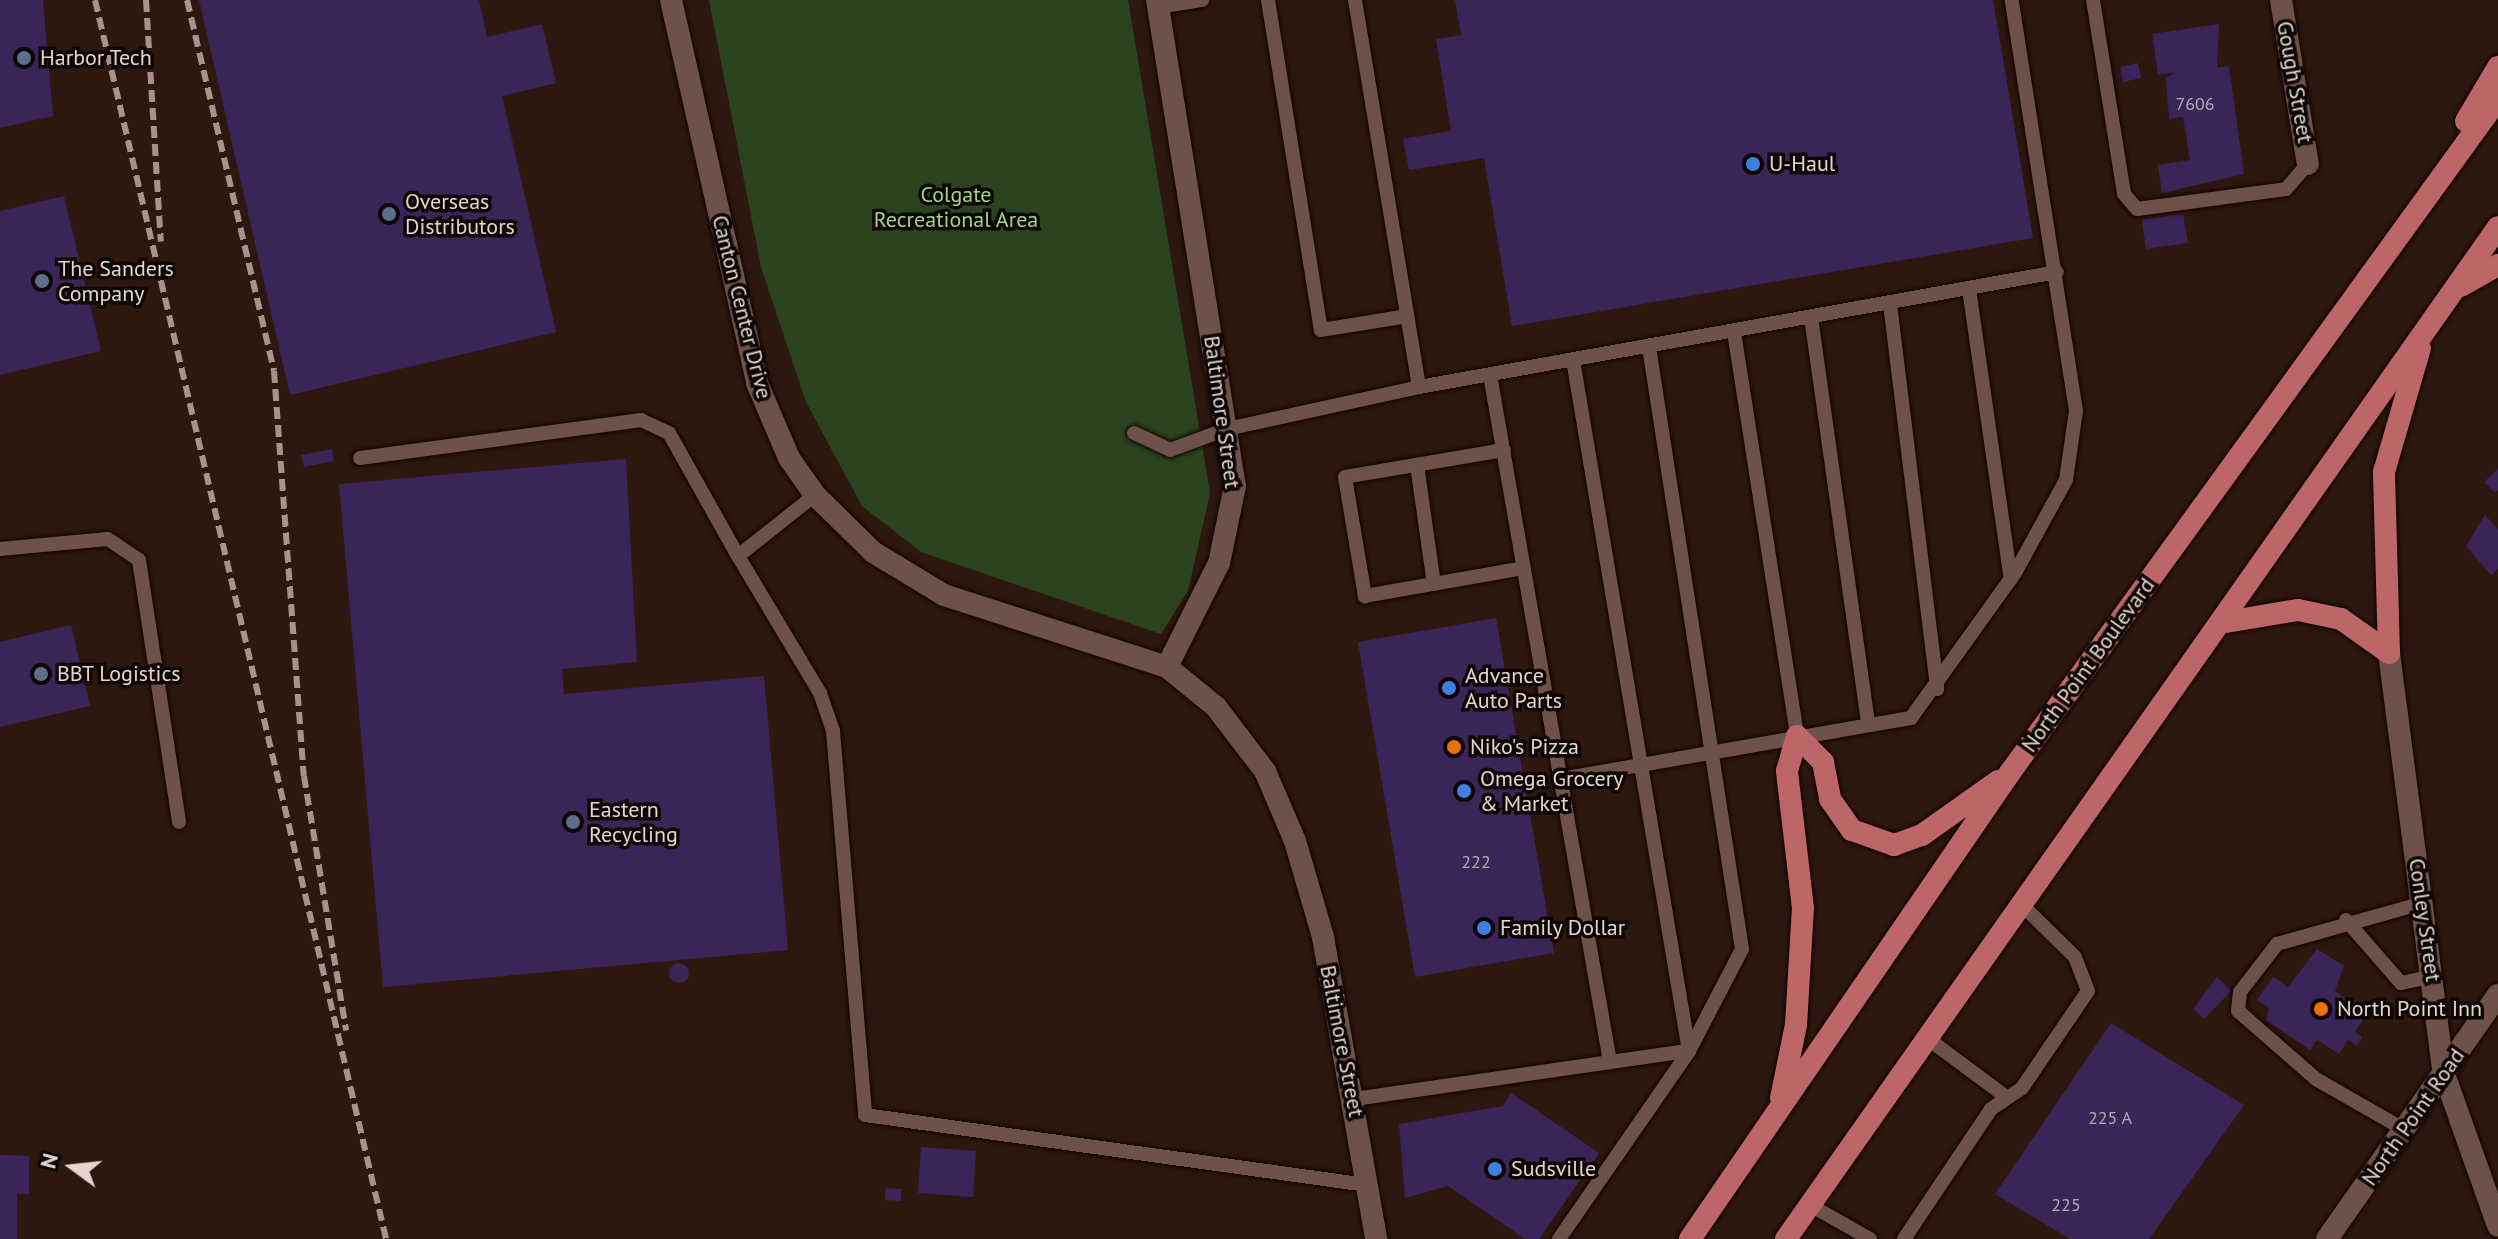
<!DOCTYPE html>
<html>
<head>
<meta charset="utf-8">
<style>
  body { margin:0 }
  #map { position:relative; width:2498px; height:1239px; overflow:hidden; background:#2d180f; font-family:"PT Sans",sans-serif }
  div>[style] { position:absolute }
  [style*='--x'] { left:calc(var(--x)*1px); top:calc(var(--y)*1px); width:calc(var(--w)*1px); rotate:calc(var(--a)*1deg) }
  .green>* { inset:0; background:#2b431f }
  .building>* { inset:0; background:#3b2458 }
  .round { border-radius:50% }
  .roads { filter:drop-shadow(0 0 2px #140300) drop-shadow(0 0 2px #140300) }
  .service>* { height:14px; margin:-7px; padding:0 7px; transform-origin:7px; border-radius:7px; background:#6c5248 }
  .minor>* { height:22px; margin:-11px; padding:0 11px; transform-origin:11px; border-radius:11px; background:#6c5248 }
  .tertiary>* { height:22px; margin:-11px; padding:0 11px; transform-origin:11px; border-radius:11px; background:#6c5248 }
  .primary>* { height:22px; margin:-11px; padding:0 11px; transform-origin:11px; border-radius:11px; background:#bc6668 }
  .rail>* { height:6px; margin-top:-3px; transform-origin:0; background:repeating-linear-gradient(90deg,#a5948d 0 12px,transparent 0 18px) }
  .dots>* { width:22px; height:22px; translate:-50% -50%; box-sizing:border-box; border:4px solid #0e0604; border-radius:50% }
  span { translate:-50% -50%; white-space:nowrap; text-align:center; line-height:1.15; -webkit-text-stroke:7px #0e0604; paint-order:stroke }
  .number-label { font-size:18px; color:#baa9b1 }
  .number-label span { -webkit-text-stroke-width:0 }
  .poi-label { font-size:22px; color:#e4d5cf }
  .left { translate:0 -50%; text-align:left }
  .street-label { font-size:22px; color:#e4d5cf }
  .park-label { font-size:22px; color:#9fd686 }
  .north { position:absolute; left:32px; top:1127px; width:80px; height:80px; -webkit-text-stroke:6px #0e0604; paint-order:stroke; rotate:285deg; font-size:22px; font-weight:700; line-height:32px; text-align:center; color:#e4d5cf }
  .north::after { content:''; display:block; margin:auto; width:28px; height:36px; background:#e4d5cf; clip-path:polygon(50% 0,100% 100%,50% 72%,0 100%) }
</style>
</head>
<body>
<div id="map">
  <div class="green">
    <i style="clip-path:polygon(709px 0,1128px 0,1210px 493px,1188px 591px,1161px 634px,921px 552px,862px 506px,806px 402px,761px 267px)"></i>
  </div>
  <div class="building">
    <i style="clip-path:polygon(0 0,43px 0,53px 116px,0 128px)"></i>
    <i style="clip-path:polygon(199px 0,479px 0,487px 37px,542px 24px,556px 83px,502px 96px,556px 332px,290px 395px)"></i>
    <i style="clip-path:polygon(1455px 0,1993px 0,2033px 238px,1512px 326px,1484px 158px,1409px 170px,1403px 139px,1451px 131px,1436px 39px,1461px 35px)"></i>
    <i style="clip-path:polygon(2219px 24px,2217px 68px,2229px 66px,2244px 174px,2162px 193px,2158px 165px,2190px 160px,2183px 117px,2169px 119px,2166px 78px,2176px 72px,2158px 75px,2152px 34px)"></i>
    <i style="clip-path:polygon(2138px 63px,2141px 78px,2123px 82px,2120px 67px)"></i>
    <i style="clip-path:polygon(64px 196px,101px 351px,0 375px,0 211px)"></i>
    <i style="clip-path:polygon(2183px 214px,2188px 243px,2146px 249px,2142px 220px)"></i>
    <i style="clip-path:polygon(332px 449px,334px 461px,304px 467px,301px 455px)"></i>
    <i style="clip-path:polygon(626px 459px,637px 662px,562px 669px,564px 694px,764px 676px,788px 950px,383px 987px,339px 484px)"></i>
    <i style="clip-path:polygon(2498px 469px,2498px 490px,2495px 493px,2484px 482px)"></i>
    <i style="clip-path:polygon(2485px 515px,2498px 529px,2498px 569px,2491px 575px,2466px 546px)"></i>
    <i style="clip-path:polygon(1496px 618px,1554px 953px,1415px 977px,1358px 642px)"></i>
    <i style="clip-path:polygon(71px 625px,90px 706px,0 727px,0 642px)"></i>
    <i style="clip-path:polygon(2317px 949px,2344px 966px,2335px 991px,2367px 1013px,2355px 1032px,2362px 1037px,2357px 1046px,2348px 1040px,2339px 1054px,2317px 1040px,2310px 1050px,2266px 1020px,2269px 1008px,2257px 1000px,2273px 977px,2288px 987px)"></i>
    <i class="round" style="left:669px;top:963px;width:20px;height:20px"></i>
    <i style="clip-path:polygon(2217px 977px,2231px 991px,2204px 1019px,2193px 1009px)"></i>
    <i style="clip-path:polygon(2111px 1023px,2244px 1105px,2149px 1239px,2070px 1239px,1995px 1194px)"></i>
    <i style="clip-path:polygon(1511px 1093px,1599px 1153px,1539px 1239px,1525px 1239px,1448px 1186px,1405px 1198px,1399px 1124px,1503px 1106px)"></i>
    <i style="clip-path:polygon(921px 1147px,976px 1151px,973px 1197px,918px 1193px)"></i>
    <i style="clip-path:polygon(0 1155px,29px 1156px,29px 1194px,17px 1194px,17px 1239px,0 1239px)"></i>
    <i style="clip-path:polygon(886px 1188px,901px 1189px,901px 1201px,885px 1200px)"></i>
  </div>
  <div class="roads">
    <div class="service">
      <i style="--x:1268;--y:0;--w:334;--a:80.9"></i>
      <i style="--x:1321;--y:330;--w:87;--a:-9.2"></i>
      <i style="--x:1355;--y:0;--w:392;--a:80.6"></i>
      <i style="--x:2093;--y:0;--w:196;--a:80.9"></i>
      <i style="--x:2124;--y:194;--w:20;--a:49"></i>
      <i style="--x:2137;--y:209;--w:150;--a:-7.6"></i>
      <i style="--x:2286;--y:189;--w:33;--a:-49"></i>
      <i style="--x:1158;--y:7;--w:45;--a:-9"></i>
      <i style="--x:1969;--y:289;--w:293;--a:81.8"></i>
      <i style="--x:1890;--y:304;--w:388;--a:83"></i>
      <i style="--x:1811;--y:317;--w:409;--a:82"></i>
      <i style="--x:1734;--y:332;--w:409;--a:81.1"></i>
      <i style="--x:1573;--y:360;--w:701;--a:80.47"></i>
      <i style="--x:1490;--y:375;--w:697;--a:80.09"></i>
      <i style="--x:1134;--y:433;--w:40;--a:25"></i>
      <i style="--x:1170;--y:450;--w:61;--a:-20.2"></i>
      <i style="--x:1227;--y:429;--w:197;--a:-12.3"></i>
      <i style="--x:1419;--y:387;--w:648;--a:-10.22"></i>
      <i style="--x:1504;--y:450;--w:161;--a:170.4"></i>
      <i style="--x:1345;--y:477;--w:121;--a:80.5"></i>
      <i style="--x:1365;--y:596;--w:161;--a:-10"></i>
      <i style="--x:360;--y:458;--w:284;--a:-7.7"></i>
      <i style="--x:641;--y:420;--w:31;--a:25"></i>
      <i style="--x:669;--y:433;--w:141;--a:60.7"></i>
      <i style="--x:738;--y:556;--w:98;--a:-38.4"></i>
      <i style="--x:1417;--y:465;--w:120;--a:81.9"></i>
      <i style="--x:0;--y:549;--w:108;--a:-5.3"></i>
      <i style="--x:108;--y:539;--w:37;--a:34"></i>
      <i style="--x:139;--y:560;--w:265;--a:81.3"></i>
      <i style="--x:738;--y:556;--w:160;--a:59.1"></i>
      <i style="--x:820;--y:693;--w:40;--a:71.1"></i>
      <i style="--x:833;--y:731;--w:385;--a:85.2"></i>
      <i style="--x:865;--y:1115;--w:507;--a:7.94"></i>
      <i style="--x:1561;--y:779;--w:355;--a:-9.9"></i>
      <i style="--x:1911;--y:718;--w:178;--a:-54.4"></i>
      <i style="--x:2015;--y:573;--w:106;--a:-61.3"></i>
      <i style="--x:2066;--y:480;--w:70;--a:-81.8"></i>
      <i style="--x:2076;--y:411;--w:416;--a:-98.9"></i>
      <i style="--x:2346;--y:920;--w:84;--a:48.9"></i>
      <i style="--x:2401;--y:983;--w:33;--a:-12"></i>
      <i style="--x:1927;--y:1038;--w:97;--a:36.6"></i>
      <i style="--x:1354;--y:1099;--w:338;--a:-8.2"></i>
      <i style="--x:2405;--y:1130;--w:103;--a:-150.2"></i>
      <i style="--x:2316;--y:1079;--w:103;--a:-138.9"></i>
      <i style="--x:2238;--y:1011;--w:19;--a:-84"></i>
      <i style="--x:2240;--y:992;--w:61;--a:-52.4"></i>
      <i style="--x:2277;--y:944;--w:152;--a:-15.7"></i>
      <i style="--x:1810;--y:1205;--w:69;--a:29.5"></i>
      <i style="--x:1559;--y:1239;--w:229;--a:-55.3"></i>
      <i style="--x:1689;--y:1051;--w:115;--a:-62.5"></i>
      <i style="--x:1742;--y:949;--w:609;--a:-98.78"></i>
      <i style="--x:1904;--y:1239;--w:156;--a:-56.2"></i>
      <i style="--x:1991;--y:1109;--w:37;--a:-34"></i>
      <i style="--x:2022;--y:1088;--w:117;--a:-55.8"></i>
      <i style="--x:2088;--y:991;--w:36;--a:-111"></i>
      <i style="--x:2075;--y:957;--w:76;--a:-135.5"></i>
    </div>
    <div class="minor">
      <i style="--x:1157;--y:0;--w:492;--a:80.9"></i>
      <i style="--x:1235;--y:486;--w:79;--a:101.7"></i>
      <i style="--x:1219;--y:563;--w:116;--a:116.6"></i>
      <i style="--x:2281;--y:0;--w:166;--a:80.7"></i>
      <i style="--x:2444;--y:1074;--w:161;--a:70.4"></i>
    </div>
    <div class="tertiary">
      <i style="--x:671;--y:0;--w:393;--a:77.3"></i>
      <i style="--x:757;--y:383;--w:82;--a:66.9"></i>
      <i style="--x:789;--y:458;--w:45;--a:54.9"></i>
      <i style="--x:815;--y:495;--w:81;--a:44.5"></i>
      <i style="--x:873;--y:552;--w:83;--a:31.2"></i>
      <i style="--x:944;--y:595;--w:234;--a:17.9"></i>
      <i style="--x:1167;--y:667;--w:63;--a:39.2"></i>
      <i style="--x:1216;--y:707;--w:81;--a:52.6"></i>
      <i style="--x:1265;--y:771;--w:76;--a:66.8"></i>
      <i style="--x:1295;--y:841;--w:100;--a:73.7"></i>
      <i style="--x:1323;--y:937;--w:307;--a:80"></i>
      <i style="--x:2389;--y:653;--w:425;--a:82.6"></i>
      <i style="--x:2327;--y:1239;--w:298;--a:-55"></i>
    </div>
    <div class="primary">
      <i style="--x:2466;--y:121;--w:63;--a:-59.3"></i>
      <i style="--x:2461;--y:286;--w:43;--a:-29.6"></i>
      <i style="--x:2220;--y:623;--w:79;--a:-9.5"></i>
      <i style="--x:2298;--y:610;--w:44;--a:11.8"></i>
      <i style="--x:2341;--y:619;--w:59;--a:35.3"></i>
      <i style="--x:2389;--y:653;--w:181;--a:-91.6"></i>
      <i style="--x:2384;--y:472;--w:129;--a:-73.8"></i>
      <i style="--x:1781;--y:1098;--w:75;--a:-78.4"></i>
      <i style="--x:1796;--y:1025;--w:117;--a:-86.6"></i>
      <i style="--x:1803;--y:908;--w:138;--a:-96.7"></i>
      <i style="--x:1787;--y:771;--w:36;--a:-74"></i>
      <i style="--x:1797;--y:736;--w:37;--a:45"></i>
      <i style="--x:1823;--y:762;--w:38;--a:79"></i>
      <i style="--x:1830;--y:799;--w:38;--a:55"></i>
      <i style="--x:1852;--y:830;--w:45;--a:19.7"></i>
      <i style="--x:1894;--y:845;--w:30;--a:-20"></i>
      <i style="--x:1922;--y:835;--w:93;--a:-35.4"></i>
      <i style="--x:1690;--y:1239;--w:564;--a:-55.55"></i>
      <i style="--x:2009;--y:774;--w:834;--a:-54.08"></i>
      <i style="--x:1786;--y:1239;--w:1237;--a:-54.87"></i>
    </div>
  </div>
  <div class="rail">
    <i style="--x:95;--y:0;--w:1273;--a:76.78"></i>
    <i style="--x:146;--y:0;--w:242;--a:86.5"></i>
    <i style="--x:187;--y:0;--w:381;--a:76.8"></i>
    <i style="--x:274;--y:371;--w:406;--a:85.8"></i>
    <i style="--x:304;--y:776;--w:258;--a:80.6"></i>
  </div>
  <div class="dots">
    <i style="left:24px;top:58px;background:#5c6f8a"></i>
    <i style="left:1753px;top:164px;background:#3f7fe0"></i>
    <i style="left:389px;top:214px;background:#5c6f8a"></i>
    <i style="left:42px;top:281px;background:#5c6f8a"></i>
    <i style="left:41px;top:674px;background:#5c6f8a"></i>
    <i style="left:1449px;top:688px;background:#3f7fe0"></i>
    <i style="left:1454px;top:747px;background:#e8710a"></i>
    <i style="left:1464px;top:791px;background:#3f7fe0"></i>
    <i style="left:573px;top:822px;background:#5c6f8a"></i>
    <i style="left:1484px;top:928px;background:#3f7fe0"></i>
    <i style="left:2321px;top:1009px;background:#e8710a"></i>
    <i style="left:1495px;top:1169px;background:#3f7fe0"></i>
  </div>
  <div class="number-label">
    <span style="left:2195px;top:104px">7606</span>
    <span style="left:1476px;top:862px">222</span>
    <span style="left:2110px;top:1118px">225 A</span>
    <span style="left:2066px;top:1205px">225</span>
  </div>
  <div class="poi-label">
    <span class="left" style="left:40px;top:58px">Harbor Tech</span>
    <span class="left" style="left:1769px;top:164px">U-Haul</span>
    <span class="left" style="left:405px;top:214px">Overseas<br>Distributors</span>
    <span class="left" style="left:58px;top:281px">The Sanders<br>Company</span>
    <span class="left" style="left:57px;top:674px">BBT Logistics</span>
    <span class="left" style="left:1465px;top:688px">Advance<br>Auto Parts</span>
    <span class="left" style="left:1470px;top:747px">Niko's Pizza</span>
    <span class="left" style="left:1480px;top:791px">Omega Grocery<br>&amp; Market</span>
    <span class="left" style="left:589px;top:822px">Eastern<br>Recycling</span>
    <span class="left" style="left:1500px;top:928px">Family Dollar</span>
    <span class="left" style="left:2337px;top:1009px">North Point Inn</span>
    <span class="left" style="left:1511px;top:1169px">Sudsville</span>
  </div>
  <div class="street-label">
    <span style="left:2295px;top:82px;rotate:80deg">Gough Street</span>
    <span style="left:742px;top:307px;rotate:76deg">Canton Center Drive</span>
    <span style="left:1222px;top:412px;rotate:82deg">Baltimore Street</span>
    <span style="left:2088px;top:665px;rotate:-54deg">North Point Boulevard</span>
    <span style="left:2425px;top:920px;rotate:82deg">Conley Street</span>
    <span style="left:1342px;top:1041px;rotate:79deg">Baltimore Street</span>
    <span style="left:2413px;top:1117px;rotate:-55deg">North Point Road</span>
  </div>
  <div class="park-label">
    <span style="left:956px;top:207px">Colgate<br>Recreational Area</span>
  </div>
  <div class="north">N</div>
</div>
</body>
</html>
